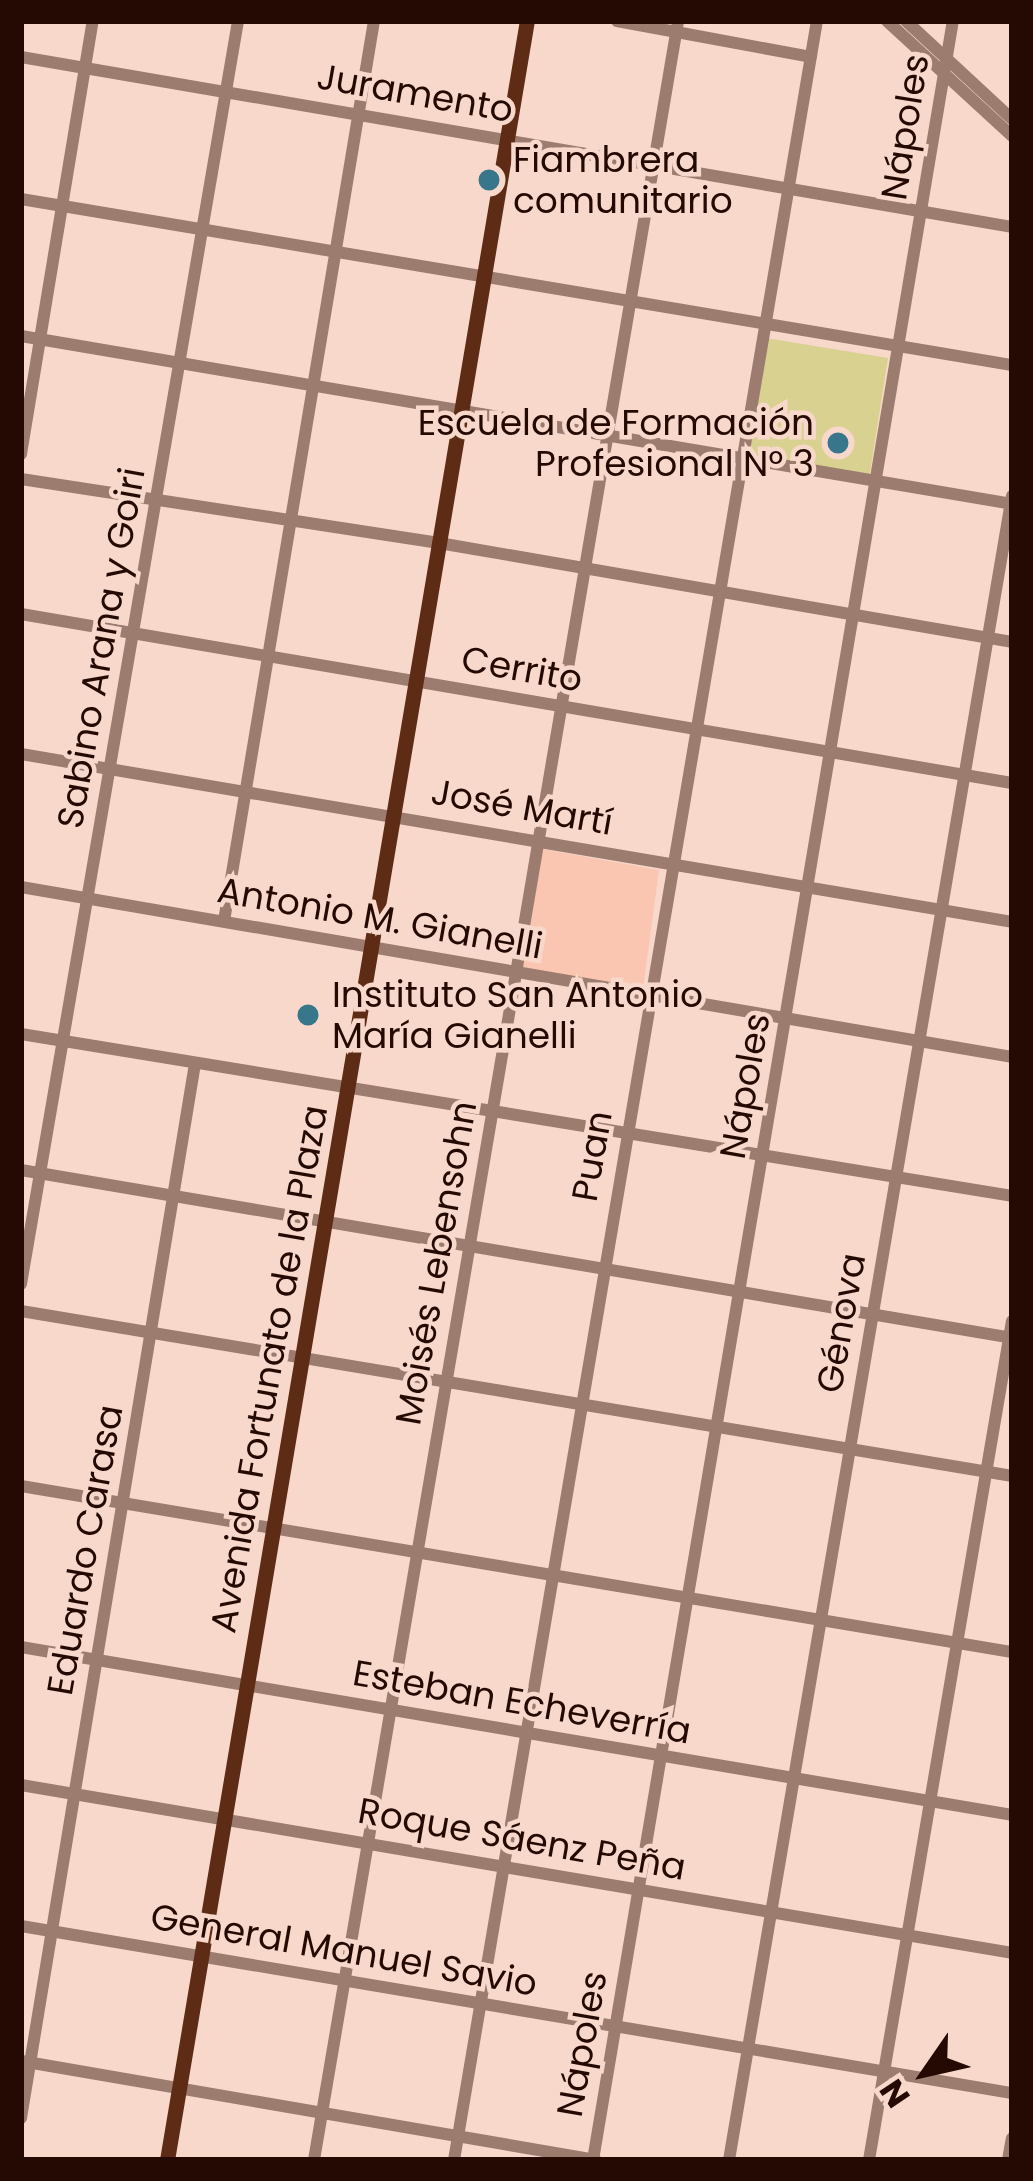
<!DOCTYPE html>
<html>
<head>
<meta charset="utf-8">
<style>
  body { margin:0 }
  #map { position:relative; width:1033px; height:2181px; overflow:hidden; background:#f7d8cb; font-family:Poppins,sans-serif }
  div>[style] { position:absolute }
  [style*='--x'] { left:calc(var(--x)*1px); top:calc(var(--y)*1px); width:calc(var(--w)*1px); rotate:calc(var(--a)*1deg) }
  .built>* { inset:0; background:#fac6b2 }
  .green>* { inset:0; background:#d8d18f }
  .minor>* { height:12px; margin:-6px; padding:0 6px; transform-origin:6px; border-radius:6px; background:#9c7c6f }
  .major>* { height:15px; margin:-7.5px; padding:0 7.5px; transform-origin:7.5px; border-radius:7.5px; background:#5e2b14 }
  .dots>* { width:33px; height:33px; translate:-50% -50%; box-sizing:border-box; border:6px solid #f7d8cb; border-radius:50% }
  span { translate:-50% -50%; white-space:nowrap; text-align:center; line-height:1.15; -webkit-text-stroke:9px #f7d8cb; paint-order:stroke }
  .street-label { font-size:36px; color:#240a02 }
  .poi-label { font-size:36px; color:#240a02 }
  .left { translate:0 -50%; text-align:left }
  .right { translate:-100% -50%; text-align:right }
  .frame { position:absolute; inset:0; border:24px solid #240a02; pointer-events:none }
  .north { position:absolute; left:865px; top:2013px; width:120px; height:120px; -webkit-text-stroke:9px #f7d8cb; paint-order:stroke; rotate:236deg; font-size:33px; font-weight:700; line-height:48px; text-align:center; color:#240a02 }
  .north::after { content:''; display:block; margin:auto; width:42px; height:54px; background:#240a02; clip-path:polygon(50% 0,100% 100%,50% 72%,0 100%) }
</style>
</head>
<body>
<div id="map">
  <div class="built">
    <i style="clip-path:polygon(537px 848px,659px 870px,643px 989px,518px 967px)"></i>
  </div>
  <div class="green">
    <i style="clip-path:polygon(766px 338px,888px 358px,869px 479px,747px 459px)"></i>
  </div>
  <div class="minor">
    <i style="--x:617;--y:21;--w:197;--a:10.5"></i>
    <i style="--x:887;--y:21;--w:170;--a:42.6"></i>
    <i style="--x:906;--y:21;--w:144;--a:42.8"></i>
    <i style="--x:21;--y:57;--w:1005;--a:9.73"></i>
    <i style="--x:21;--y:199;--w:1005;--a:9.51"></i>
    <i style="--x:21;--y:336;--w:1005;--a:9.62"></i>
    <i style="--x:21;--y:454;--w:439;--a:-80.6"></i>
    <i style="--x:21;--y:479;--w:423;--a:8.7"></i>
    <i style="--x:439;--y:543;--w:581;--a:9.8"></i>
    <i style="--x:21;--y:614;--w:1005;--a:9.68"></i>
    <i style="--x:21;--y:754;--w:1005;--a:9.62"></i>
    <i style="--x:21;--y:887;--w:1005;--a:9.73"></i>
    <i style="--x:224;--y:921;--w:912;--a:-80.54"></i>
    <i style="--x:21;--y:1034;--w:1004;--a:9.28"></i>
    <i style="--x:21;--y:1170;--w:1005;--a:9.62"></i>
    <i style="--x:21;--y:1284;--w:1282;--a:-80.25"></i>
    <i style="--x:21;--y:1311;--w:1005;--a:9.45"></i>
    <i style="--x:21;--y:1486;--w:1005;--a:9.51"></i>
    <i style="--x:21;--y:1647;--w:1005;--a:9.62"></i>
    <i style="--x:21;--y:1785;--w:1005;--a:9.62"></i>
    <i style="--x:21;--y:1926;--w:1005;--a:9.57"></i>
    <i style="--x:21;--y:2061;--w:583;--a:9.77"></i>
    <i style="--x:21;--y:2118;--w:1069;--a:-80.63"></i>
    <i style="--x:314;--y:2160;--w:2170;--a:-80.34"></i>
    <i style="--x:454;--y:2160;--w:2170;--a:-80.37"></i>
    <i style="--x:593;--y:2160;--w:2169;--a:-80.45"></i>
    <i style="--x:729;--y:2160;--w:1688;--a:-80.35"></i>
    <i style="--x:869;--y:2160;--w:851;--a:-80.33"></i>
    <i style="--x:1008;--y:2160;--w:22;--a:-80"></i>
  </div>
  <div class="major">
    <i style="--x:167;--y:2160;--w:2169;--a:-80.45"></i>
  </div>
  <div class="dots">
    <i style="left:489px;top:180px;background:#37768b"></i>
    <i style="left:838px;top:443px;background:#37768b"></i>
    <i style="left:308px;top:1015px;background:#37768b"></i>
  </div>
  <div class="street-label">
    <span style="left:415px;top:93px;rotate:10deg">Juramento</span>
    <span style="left:905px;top:127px;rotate:-81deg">Nápoles</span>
    <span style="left:101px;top:648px;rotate:-80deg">Sabino Arana y Goiri</span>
    <span style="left:522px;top:669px;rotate:10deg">Cerrito</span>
    <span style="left:522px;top:807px;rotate:10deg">José Martí</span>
    <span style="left:380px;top:918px;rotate:10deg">Antonio M. Gianelli</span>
    <span style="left:745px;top:1086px;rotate:-80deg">Nápoles</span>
    <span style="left:592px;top:1156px;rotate:-80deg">Puan</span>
    <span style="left:436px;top:1263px;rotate:-80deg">Moisés Lebensohn</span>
    <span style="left:841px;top:1323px;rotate:-80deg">Génova</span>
    <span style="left:269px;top:1369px;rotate:-80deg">Avenida Fortunato de la Plaza</span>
    <span style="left:85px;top:1550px;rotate:-80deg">Eduardo Carasa</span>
    <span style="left:522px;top:1702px;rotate:10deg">Esteban Echeverría</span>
    <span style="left:522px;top:1839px;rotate:10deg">Roque Sáenz Peña</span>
    <span style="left:344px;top:1950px;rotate:10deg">General Manuel Savio</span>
    <span style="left:582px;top:2044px;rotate:-80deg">Nápoles</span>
  </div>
  <div class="poi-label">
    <span class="left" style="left:513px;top:180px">Fiambrera<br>comunitario</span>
    <span class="right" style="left:814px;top:443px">Escuela de Formación<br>Profesional N° 3</span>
    <span class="left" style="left:332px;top:1015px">Instituto San Antonio<br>María Gianelli</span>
  </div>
  <div class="frame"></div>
  <div class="north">N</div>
</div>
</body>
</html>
